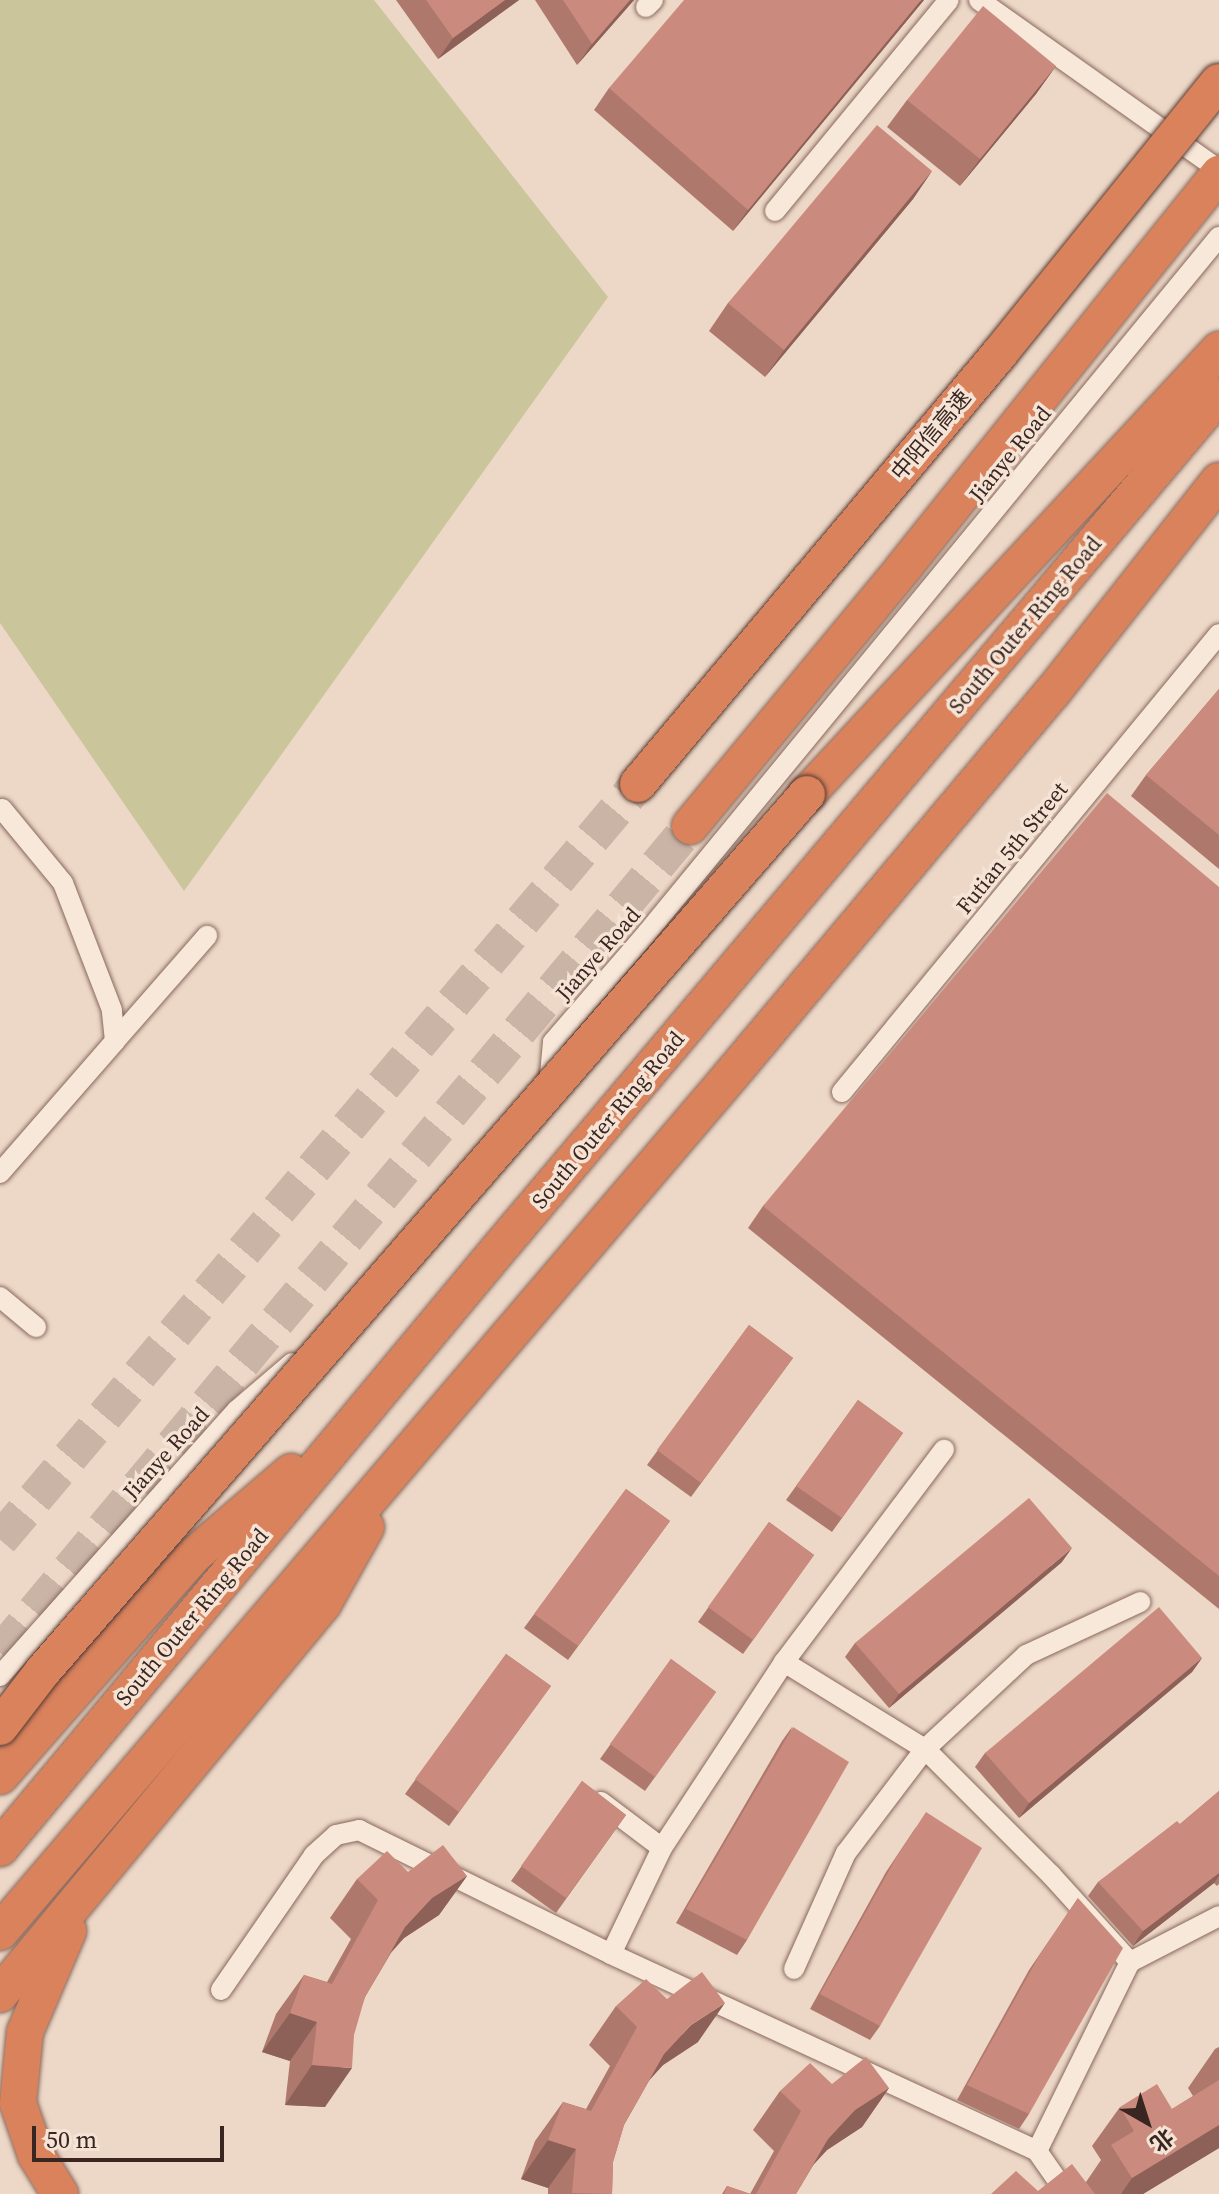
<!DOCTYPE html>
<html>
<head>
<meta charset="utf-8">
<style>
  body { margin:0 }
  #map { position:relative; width:1219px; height:2194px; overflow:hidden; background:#edd8c7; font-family:"Source Serif 4","Noto Sans SC",serif }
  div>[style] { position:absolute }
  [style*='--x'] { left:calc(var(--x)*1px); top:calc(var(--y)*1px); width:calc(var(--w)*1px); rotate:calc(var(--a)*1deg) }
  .green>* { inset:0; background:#cbc59b }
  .highway-tunnel>* { height:36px; margin-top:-18px; transform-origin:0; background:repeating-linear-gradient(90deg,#c9b4a6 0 36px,transparent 0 54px) }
  .roads { filter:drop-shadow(0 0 2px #88695d) drop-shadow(0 0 2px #88695d) }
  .street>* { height:20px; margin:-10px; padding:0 10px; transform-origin:10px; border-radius:10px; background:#f8e8da }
  .highway>* { height:36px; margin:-18px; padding:0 18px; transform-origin:18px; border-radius:18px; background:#d9825c }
  .bridges { filter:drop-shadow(0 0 2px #563931) drop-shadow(0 0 2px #563931) }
  .highway-bridge>* { height:36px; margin:-18px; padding:0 18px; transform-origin:18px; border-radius:18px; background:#d9825c }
  .wall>* { inset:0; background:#ae786c }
  .shaded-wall>* { inset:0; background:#8d6158 }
  .building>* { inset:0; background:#ca8b7e }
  span { translate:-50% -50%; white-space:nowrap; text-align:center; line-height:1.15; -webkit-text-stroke:7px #f5e4d6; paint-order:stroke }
  .street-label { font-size:22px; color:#392620 }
  .north { position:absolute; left:1107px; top:2082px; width:80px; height:80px; -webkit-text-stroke:6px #f5e4d6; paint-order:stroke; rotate:141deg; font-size:22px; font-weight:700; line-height:32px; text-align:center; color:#392620 }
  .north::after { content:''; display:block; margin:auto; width:28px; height:36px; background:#392620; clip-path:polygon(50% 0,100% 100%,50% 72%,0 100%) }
  .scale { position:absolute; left:32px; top:2126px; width:192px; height:36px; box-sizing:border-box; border:4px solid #392620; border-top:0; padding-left:10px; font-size:24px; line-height:28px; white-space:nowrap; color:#392620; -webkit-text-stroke:6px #f5e4d6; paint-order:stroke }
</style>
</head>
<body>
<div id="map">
  <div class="green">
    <i style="clip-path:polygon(0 0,374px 0,608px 297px,184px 891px,0 623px)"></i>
  </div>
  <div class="highway-tunnel">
    <i style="--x:0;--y:1540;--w:989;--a:-49.84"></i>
    <i style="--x:0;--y:1653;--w:1077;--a:-50.16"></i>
  </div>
  <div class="roads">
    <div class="street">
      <i style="--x:979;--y:0;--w:294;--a:35.3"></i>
      <i style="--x:646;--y:7;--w:10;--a:-45"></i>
      <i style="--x:775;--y:211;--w:273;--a:-50.5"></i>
      <i style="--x:115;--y:1041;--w:140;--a:-48.8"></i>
      <i style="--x:549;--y:1086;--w:44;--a:-84.8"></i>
      <i style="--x:553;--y:1042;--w:144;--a:-49.2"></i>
      <i style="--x:647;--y:933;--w:901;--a:-50.59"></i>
      <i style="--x:842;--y:1092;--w:593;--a:-50.54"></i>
      <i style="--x:0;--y:1173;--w:175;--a:-48.9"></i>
      <i style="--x:115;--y:1041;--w:31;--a:-96"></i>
      <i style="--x:112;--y:1010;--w:136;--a:-111.1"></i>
      <i style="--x:63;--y:883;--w:96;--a:-129.5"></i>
      <i style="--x:0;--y:1297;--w:47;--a:39.8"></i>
      <i style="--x:784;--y:1662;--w:166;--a:31.7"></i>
      <i style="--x:925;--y:1749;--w:178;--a:45"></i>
      <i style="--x:1051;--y:1875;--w:118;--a:47.8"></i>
      <i style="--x:0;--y:1676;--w:356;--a:-48.3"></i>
      <i style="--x:237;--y:1410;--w:72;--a:-40.5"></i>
      <i style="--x:601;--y:1802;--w:76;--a:37"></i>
      <i style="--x:611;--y:1954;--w:118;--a:-64.3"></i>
      <i style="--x:662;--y:1848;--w:222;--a:-56.7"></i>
      <i style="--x:784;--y:1662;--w:266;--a:-53"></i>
      <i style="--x:794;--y:1969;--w:127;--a:-65.9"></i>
      <i style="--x:846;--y:1853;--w:131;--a:-52.8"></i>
      <i style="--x:925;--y:1749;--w:138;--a:-42.9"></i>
      <i style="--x:1026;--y:1655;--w:126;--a:-24.9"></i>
      <i style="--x:221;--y:1990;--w:164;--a:-55.4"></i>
      <i style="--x:314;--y:1855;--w:30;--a:-42"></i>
      <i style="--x:336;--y:1835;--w:24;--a:-12"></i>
      <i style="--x:359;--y:1830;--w:281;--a:26.2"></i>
      <i style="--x:611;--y:1954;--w:469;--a:24.8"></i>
      <i style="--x:1037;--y:2151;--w:52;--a:55.1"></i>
      <i style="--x:1037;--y:2151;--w:211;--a:-63.8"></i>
      <i style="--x:1130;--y:1962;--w:100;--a:-27.3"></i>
    </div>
    <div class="highway">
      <i style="--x:807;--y:794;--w:606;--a:-47.14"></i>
      <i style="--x:690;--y:826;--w:336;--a:-50.4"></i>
      <i style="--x:904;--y:567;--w:504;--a:-51.29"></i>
      <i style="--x:0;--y:1776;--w:293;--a:-48.7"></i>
      <i style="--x:193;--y:1556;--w:129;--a:-40.6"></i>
      <i style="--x:0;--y:1848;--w:761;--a:-50.22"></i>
      <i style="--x:487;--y:1263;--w:1135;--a:-49.86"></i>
      <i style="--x:0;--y:1932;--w:1128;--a:-49.53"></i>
      <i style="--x:732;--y:1074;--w:498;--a:-50"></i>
      <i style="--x:1052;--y:693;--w:270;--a:-51.8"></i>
      <i style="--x:0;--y:1994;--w:506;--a:-50.37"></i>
      <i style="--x:323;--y:1604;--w:88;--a:-60.8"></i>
      <i style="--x:60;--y:2194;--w:46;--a:-121.6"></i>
      <i style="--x:36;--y:2155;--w:55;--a:-109.1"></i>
      <i style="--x:18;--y:2103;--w:71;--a:-84.4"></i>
      <i style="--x:25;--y:2032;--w:110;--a:-66.9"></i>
    </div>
  </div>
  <div class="bridges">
    <div class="highway-bridge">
      <i style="--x:638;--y:784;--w:563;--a:-49.97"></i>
      <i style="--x:1000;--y:353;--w:348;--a:-51.1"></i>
      <i style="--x:0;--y:1727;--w:71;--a:-52.5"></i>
      <i style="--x:43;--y:1671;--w:1163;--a:-48.94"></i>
    </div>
  </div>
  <div class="wall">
    <i style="clip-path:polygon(396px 0,519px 0,438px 59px)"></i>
    <i style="clip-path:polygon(535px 0,634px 0,577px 65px)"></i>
    <i style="clip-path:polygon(924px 0,733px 231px,594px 110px,609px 88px)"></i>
    <i style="clip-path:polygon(1056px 66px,1036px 94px,960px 186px,887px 127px,907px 100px)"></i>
    <i style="clip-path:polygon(932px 171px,913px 199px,765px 377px,709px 331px,728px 303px)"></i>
    <i style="clip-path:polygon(1219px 689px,1219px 869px,1131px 796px,1146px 775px)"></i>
    <i style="clip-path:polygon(1219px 887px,1219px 1609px,748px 1228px,763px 1206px)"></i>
    <i style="clip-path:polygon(749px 1325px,793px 1358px,691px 1497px,647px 1465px)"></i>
    <i style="clip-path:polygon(858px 1400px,903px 1433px,832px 1532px,786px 1500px)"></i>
    <i style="clip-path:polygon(626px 1489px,670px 1521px,568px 1660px,524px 1628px)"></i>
    <i style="clip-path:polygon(769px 1522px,814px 1555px,743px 1654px,698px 1622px)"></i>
    <i style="clip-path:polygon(1062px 1562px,889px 1708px,845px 1657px,855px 1643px)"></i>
    <i style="clip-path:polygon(506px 1654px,551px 1686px,449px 1826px,405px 1794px)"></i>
    <i style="clip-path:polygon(1202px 1658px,1192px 1672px,1019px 1818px,975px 1767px,985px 1753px)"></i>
    <i style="clip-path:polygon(671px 1659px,716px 1692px,645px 1791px,600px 1759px)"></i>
    <i style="clip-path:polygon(792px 1727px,747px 1940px,737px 1955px,676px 1923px,782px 1741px)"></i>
    <i style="clip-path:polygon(582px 1781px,626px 1815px,556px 1913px,511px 1881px)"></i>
    <i style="clip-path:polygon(1219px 1791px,1219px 1884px,1217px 1886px,1214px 1883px,1133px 1946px,1088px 1896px,1098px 1882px,1180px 1824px)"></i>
    <i style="clip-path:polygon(916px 1827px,880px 2026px,870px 2040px,810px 2009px,886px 1872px)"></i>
    <i style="clip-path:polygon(408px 1872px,467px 1876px,439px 1915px,404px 1938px,391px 1953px,365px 1997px,325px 2107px,285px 2105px,290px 2061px,262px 2052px,276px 2014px,304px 1975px,327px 1982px,351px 1939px,330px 1918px,357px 1879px)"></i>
    <i style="clip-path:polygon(1078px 1898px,1029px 2114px,1019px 2129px,957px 2100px,1029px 1970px)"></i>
    <i style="clip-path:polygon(616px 2006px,698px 2042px,663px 2065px,650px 2079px,624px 2125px,613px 2162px,612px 2194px,548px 2194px,548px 2188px,521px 2179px,535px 2141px,563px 2102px,586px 2109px,610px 2066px,589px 2045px)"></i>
    <i style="clip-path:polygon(1219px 2047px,1219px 2148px,1143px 2194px,991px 2194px,1038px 2191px,1086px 2182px,1101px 2160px,1092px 2146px,1120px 2107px,1172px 2109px,1193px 2096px,1188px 2088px,1215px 2049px)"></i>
    <i style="clip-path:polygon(832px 2084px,889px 2088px,862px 2127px,827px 2150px,814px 2164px,796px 2194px,722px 2194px,727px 2186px,750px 2194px,774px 2151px,753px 2130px,780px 2091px)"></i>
  </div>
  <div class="shaded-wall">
    <i style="clip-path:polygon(505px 0,519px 0,438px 59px,453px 38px)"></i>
    <i style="clip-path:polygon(630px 0,634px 0,577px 65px,592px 44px)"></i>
    <i style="clip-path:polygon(921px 0,924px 0,733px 231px,748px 210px)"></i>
    <i style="clip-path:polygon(1056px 66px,1036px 94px,960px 186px,980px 159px)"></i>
    <i style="clip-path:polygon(932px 171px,913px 199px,765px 377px,784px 350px)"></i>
    <i style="clip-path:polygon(1072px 1548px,1062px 1562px,889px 1708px,899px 1694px)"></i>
    <i style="clip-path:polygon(1202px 1658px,1192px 1672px,1019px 1818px,1029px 1803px)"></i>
    <i style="clip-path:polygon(1219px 1873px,1219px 1876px,1214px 1883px,1133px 1946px,1143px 1931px)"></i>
    <i style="clip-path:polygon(467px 1876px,439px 1915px,404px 1938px,378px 1966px,405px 1927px,432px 1898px)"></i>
    <i style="clip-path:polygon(725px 2003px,698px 2042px,663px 2065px,637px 2094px,664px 2054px,691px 2025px)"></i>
    <i style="clip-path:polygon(290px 2013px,317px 2022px,290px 2061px,262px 2052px)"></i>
    <i style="clip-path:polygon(312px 2065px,352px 2068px,325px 2107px,285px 2105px)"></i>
    <i style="clip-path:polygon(889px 2088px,862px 2127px,827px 2150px,801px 2178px,828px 2139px,855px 2110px)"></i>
    <i style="clip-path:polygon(1219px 2125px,1219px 2148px,1143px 2194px,1121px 2194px,1132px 2178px)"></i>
    <i style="clip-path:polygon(548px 2140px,576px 2149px,548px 2188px,521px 2179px)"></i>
  </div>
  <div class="building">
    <i style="clip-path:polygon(426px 0,505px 0,453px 38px)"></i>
    <i style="clip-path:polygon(563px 0,630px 0,592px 44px)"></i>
    <i style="clip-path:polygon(684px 0,921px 0,748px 210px,609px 88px)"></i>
    <i style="clip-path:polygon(983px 6px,1056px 66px,980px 159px,907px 100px)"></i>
    <i style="clip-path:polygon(877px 125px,932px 171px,784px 350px,728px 303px)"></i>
    <i style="clip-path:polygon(1219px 689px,1219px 835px,1146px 775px)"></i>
    <i style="clip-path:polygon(1107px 793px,1219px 887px,1219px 1576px,763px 1206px)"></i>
    <i style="clip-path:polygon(749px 1325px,793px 1358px,701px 1483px,657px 1450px)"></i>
    <i style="clip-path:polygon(858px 1400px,903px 1433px,842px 1518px,796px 1486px)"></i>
    <i style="clip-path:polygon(626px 1489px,670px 1521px,578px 1646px,534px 1614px)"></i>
    <i style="clip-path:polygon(1029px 1498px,1072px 1548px,899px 1694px,855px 1643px)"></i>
    <i style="clip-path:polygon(769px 1522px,814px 1555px,753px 1640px,708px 1607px)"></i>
    <i style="clip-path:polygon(1159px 1607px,1202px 1658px,1029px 1803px,985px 1753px)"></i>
    <i style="clip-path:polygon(506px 1654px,551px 1686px,459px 1812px,415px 1779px)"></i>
    <i style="clip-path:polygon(671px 1659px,716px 1692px,655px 1777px,610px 1744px)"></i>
    <i style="clip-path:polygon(793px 1727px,849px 1762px,747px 1940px,686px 1909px)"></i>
    <i style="clip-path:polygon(582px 1781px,626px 1815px,566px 1898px,521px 1866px)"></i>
    <i style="clip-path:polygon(1219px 1791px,1219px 1873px,1143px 1931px,1098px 1882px,1177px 1821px,1180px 1824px)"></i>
    <i style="clip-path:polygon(926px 1812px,982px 1848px,880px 2026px,820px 1994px,896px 1858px)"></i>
    <i style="clip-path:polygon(443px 1845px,467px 1876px,432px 1898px,405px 1927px,365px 1997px,354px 2035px,352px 2068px,312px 2065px,317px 2022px,290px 2013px,304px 1975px,332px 1984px,378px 1900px,357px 1879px,387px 1851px,408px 1872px)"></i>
    <i style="clip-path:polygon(1078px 1898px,1123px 1948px,1029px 2114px,967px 2085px,1039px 1956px)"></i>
    <i style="clip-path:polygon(702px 1972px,725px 2003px,691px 2025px,664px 2054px,624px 2125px,613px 2162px,612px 2194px,572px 2193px,576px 2149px,548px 2140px,563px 2102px,591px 2111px,637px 2027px,616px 2006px,646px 1979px,667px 1999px)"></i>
    <i style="clip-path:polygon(866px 2057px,889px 2088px,855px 2110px,828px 2139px,796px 2194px,756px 2194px,801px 2111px,780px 2091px,810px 2063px,832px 2084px)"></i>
    <i style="clip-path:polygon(1219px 2080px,1219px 2125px,1132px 2178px,1111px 2145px,1134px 2131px,1120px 2107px,1157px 2084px,1172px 2109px)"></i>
    <i style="clip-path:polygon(1072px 2164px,1095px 2194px,991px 2194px,1016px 2171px,1038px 2191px)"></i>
    <i style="clip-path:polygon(727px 2186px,751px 2194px,724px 2194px)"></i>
  </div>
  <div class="street-label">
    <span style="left:931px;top:435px;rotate:-50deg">中阳信高速</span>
    <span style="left:1010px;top:454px;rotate:-51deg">Jianye Road</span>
    <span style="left:1025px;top:625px;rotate:-50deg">South Outer Ring Road</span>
    <span style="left:1012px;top:848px;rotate:-51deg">Futian 5th Street</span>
    <span style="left:598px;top:954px;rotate:-49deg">Jianye Road</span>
    <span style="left:608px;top:1120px;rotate:-50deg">South Outer Ring Road</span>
    <span style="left:166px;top:1453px;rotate:-48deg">Jianye Road</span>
    <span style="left:192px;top:1617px;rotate:-50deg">South Outer Ring Road</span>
  </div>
  <div class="north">北</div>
  <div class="scale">50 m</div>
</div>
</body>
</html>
